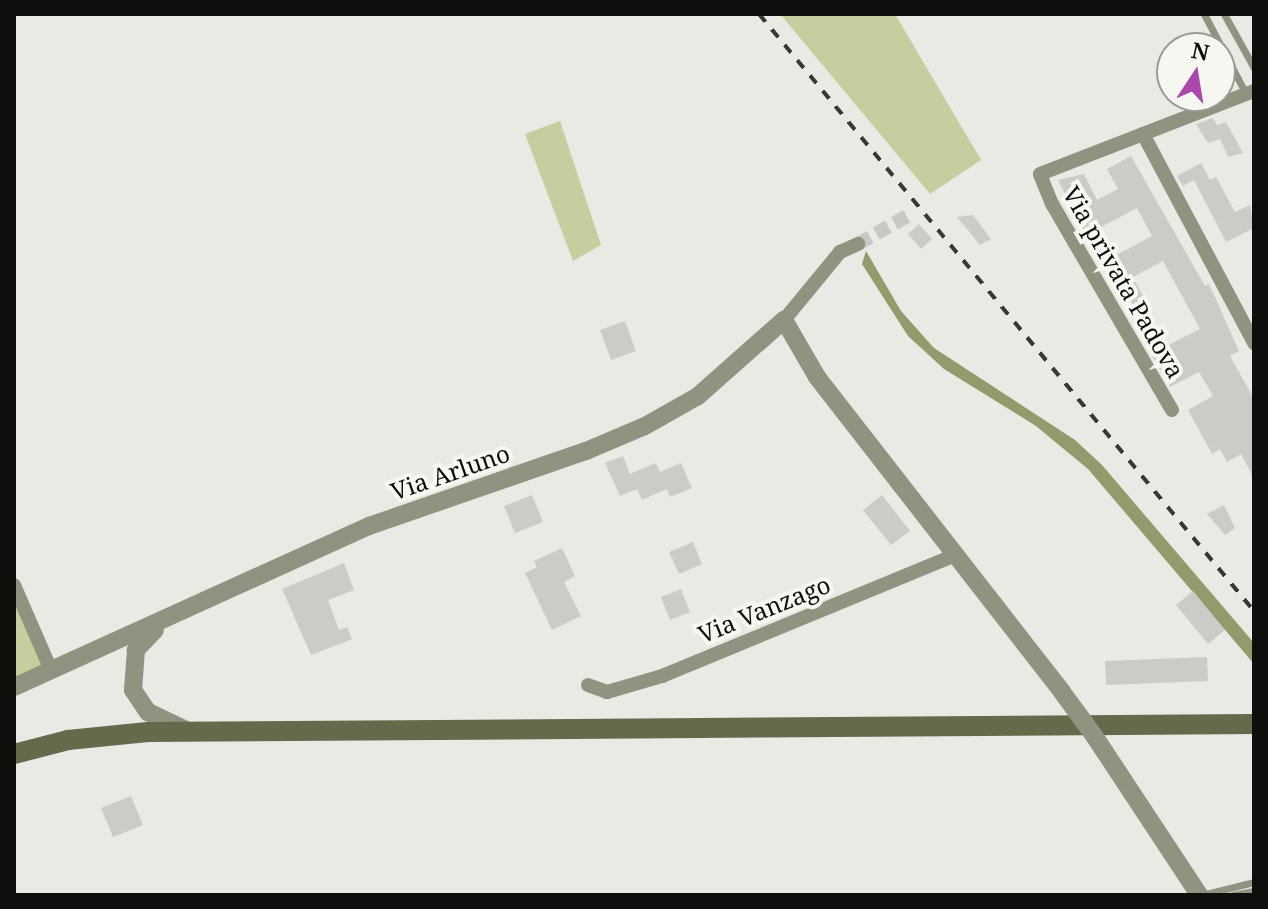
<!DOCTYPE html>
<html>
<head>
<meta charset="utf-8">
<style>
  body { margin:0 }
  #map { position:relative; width:1268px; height:909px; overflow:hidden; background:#e8eae4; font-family:"Noto Serif",serif }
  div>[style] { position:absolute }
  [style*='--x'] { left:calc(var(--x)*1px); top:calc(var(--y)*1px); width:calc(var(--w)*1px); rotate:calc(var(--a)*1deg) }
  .green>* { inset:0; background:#c5ce9e }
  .water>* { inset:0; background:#939b6d }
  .building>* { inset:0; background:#cbccc7 }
  .minor-tunnel>* { height:14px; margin-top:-7px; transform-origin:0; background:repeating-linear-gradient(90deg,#c7c9c4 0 14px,transparent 0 21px) }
  .service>* { height:7px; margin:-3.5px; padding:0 3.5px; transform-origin:3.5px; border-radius:3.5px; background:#8f937f }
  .minor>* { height:14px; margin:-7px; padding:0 7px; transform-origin:7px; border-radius:7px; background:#8f937f }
  .tertiary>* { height:18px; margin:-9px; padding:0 9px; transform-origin:9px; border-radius:9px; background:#8f937f }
  .secondary>* { height:20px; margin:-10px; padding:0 10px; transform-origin:10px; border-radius:10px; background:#656a4d }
  .rail>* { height:4px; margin-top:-2px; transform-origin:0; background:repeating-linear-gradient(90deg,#373734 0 10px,transparent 0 20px) }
  .tertiary-bridge>* { height:18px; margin:-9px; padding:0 9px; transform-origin:9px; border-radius:9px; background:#8f937f }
  span { translate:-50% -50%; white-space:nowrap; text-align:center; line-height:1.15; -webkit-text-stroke:8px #f6f7f1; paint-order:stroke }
  .street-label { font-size:24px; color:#0e0e0c }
  .frame { position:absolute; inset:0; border:16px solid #0e0e0c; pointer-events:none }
  .north { position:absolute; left:1156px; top:32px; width:80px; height:80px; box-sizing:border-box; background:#f6f7f1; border:2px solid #999a95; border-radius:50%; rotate:12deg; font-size:22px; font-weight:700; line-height:32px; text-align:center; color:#0e0e0c }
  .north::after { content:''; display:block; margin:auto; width:28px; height:36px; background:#ab47ad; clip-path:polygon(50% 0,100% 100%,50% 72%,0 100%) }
</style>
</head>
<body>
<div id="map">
  <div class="green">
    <i style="clip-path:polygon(780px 14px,895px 14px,981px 160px,930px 194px)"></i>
    <i style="clip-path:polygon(560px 121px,601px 245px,573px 261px,525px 134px)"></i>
    <i style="clip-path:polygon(14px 600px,43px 666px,14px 678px)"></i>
  </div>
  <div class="water">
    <i style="clip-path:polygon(866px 251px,901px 311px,934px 348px,1075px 440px,1102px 465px,1254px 643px,1254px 664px,1088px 469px,1036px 426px,944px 369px,908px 336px,862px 264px)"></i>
  </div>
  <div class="building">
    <i style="clip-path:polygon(1213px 118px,1217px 125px,1226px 122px,1243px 153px,1228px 157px,1220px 139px,1208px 143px,1196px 124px)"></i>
    <i style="clip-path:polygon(1131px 156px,1205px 286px,1209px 284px,1239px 351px,1230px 356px,1254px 399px,1254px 479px,1241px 454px,1227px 462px,1220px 449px,1212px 454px,1188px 410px,1213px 396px,1199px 372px,1170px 387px,1151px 354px,1200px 329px,1163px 261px,1133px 277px,1148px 306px,1129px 316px,1118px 297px,1125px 293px,1107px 260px,1152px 236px,1137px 208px,1086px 235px,1058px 180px,1084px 174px,1097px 200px,1118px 189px,1107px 169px)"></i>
    <i style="clip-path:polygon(1201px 163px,1210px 180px,1216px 177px,1235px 212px,1250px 205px,1254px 228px,1226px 242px,1194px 180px,1183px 186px,1177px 176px)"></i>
    <i style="clip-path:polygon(973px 215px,991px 239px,980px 245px,957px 217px)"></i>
    <i style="clip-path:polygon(919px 224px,932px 239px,921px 249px,908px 234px)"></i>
    <i style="clip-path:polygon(625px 321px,636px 351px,611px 360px,600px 330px)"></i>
    <i style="clip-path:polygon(623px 456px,630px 474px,656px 463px,660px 472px,681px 463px,692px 488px,670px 497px,667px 489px,642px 500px,637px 489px,620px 496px,605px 463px)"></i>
    <i style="clip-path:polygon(532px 495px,543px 522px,515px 533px,504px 506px)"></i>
    <i style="clip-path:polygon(882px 495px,910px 531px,891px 545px,863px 510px)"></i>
    <i style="clip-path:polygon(1224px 505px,1235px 528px,1225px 535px,1207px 514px)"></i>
    <i style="clip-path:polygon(693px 542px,702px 564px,679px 574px,669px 552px)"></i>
    <i style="clip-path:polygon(562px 548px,575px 576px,564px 582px,581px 616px,552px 630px,525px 573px,537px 567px,534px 561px)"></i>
    <i style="clip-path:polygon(344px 563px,354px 590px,328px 600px,339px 630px,347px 627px,352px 639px,311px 655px,282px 589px)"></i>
    <i style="clip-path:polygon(681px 589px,690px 612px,670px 620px,661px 597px)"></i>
    <i style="clip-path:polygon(1193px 591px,1225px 630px,1208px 644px,1176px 605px)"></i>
    <i style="clip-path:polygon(1207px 657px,1208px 681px,1106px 685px,1105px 661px)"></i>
    <i style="clip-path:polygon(131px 796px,143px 825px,113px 837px,101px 808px)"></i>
  </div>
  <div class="minor-tunnel">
    <i style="--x:858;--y:244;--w:61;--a:-29.5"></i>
  </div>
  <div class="service">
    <i style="--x:1204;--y:14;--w:90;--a:62.3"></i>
    <i style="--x:1224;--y:14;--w:62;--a:60.9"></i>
    <i style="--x:1202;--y:895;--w:54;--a:-14"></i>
    <i style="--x:1233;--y:895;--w:21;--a:-11"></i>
  </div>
  <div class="minor">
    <i style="--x:1143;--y:134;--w:237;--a:62"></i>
    <i style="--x:784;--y:320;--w:88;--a:-50.5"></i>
    <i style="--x:840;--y:252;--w:20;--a:-24"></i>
    <i style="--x:1172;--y:410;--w:238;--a:-120.2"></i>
    <i style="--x:1052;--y:204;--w:32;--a:-112"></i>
    <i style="--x:1040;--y:174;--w:230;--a:-21.2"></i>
    <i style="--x:14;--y:585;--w:93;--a:66.5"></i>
    <i style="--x:588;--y:685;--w:20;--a:20"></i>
    <i style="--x:607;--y:692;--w:57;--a:-16.2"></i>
    <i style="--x:662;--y:676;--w:318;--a:-22.4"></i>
  </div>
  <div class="tertiary">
    <i style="--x:155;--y:630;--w:28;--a:134"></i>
    <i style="--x:136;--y:650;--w:40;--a:94.3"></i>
    <i style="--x:133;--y:690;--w:27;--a:56"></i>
    <i style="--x:148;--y:712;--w:42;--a:25.3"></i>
    <i style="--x:14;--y:687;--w:390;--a:-24.4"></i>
    <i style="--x:369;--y:526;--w:230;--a:-19.1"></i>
    <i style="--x:586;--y:451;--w:64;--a:-23"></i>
    <i style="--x:645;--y:426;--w:61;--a:-29.5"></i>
    <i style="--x:698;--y:396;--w:115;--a:-41.5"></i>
    <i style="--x:784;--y:320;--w:66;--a:59.9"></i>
    <i style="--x:817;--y:377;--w:399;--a:52.1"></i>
    <i style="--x:1095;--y:737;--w:189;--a:56.6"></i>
  </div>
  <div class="secondary">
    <i style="--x:14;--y:754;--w:56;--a:-14.5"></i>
    <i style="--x:68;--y:740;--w:80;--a:-5.7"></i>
    <i style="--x:148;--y:732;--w:1106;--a:-0.41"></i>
  </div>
  <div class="rail">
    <i style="--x:759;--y:14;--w:776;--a:50.34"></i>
  </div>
  <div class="tertiary-bridge">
    <i style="--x:1062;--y:692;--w:56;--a:53.7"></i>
  </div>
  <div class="street-label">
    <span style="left:1124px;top:282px;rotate:60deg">Via privata Padova</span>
    <span style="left:450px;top:472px;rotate:-19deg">Via Arluno</span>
    <span style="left:764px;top:609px;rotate:-22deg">Via Vanzago</span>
  </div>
  <div class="frame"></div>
  <div class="north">N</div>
</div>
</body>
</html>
